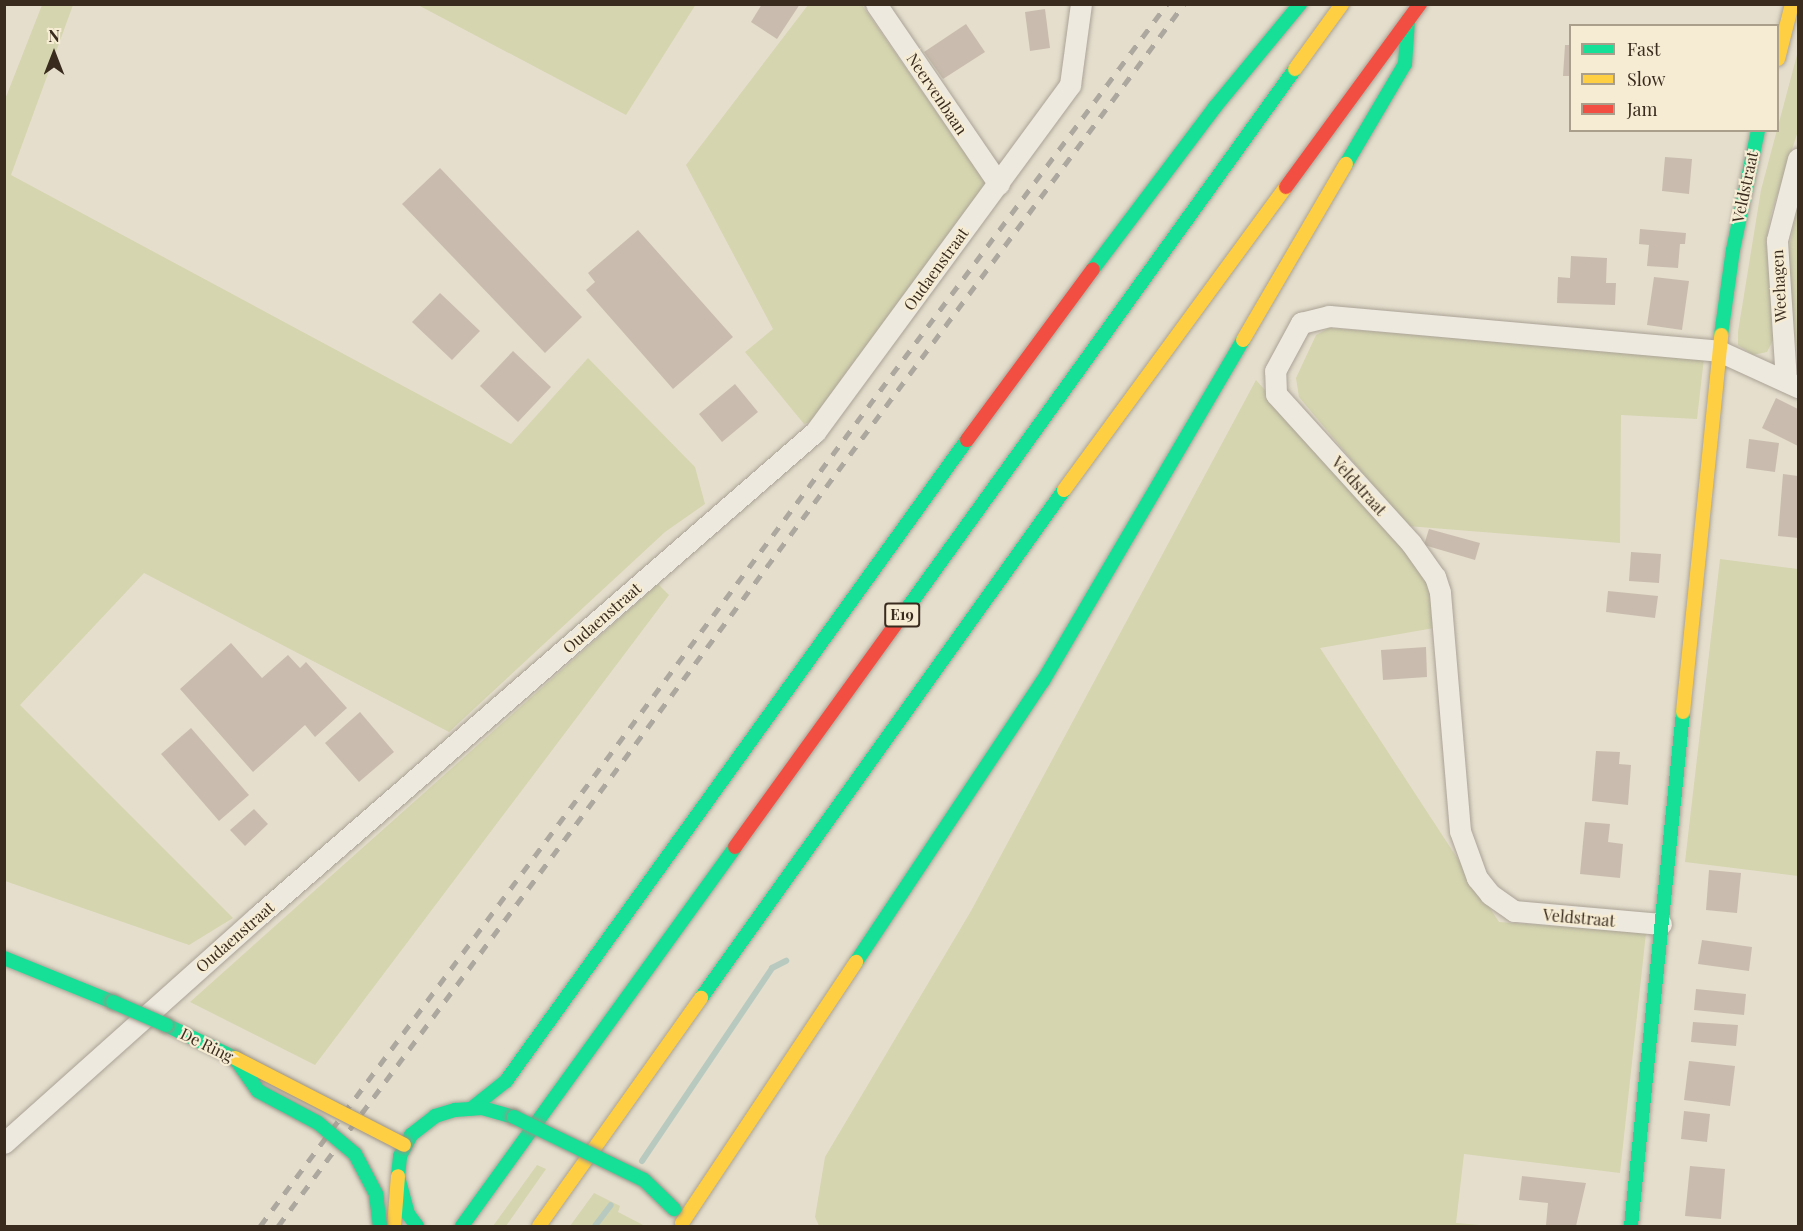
<!DOCTYPE html>
<html>
<head>
<meta charset="utf-8">
<style>
  body { margin:0 }
  #map { position:relative; width:1803px; height:1231px; overflow:hidden; background:#e5decd; font-family:"Playfair Display",serif }
  div>[style] { position:absolute }
  [style*='--x'] { left:calc(var(--x)*1px); top:calc(var(--y)*1px); width:calc(var(--w)*1px); rotate:calc(var(--a)*1deg) }
  .green>* { inset:0; background:#d5d5af }
  .stream>* { height:6px; margin:-3px; padding:0 3px; transform-origin:3px; border-radius:3px; background:#b8cabf }
  .building>* { inset:0; background:#c9bcae }
  .roads { filter:drop-shadow(0 0 2px #aaa396) drop-shadow(0 0 2px #aaa396) }
  .street>* { height:21px; margin:-10.5px; padding:0 10.5px; transform-origin:10.5px; border-radius:10.5px; background:#eee9df }
  .fast>* { height:14px; margin:-7px; padding:0 7px; transform-origin:7px; border-radius:7px; background:#16e098 }
  .slow>* { height:14px; margin:-7px; padding:0 7px; transform-origin:7px; border-radius:7px; background:#ffcf43 }
  .jam>* { height:14px; margin:-7px; padding:0 7px; transform-origin:7px; border-radius:7px; background:#f24e42 }
  .rail>* { height:4.5px; margin-top:-2.25px; transform-origin:0; background:repeating-linear-gradient(90deg,#ada89f 0 10px,transparent 0 20px) }
  .bridges { filter:drop-shadow(0 0 2px #9a9286) drop-shadow(0 0 2px #9a9286) }
  .fast-bridge>* { height:14px; margin:-7px; padding:0 7px; transform-origin:7px; border-radius:7px; background:#16e098 }
  .slow-bridge>* { height:14px; margin:-7px; padding:0 7px; transform-origin:7px; border-radius:7px; background:#ffcf43 }
  span { translate:-50% -50%; white-space:nowrap; text-align:center; line-height:1.15; -webkit-text-stroke:4.5px #f6ecd3; paint-order:stroke }
  .shield-label span { padding:2px 4px; background:#f6ecd3; border:2px solid; border-radius:4px; -webkit-text-stroke-width:0 }
  .shield-label { font-size:15px; color:#392b1e; font-weight:700 }
  .street-label { font-size:16px; color:#392b1e }
  .frame { position:absolute; inset:0; border:6px solid #392b1e; pointer-events:none }
  .legend { position:absolute; left:1569px; top:24px; width:210px; height:108px; box-sizing:border-box; background:#f6ecd3; border:2px solid #aa9f8b; margin:0; padding:8px 10px; list-style:none; font-size:18px; color:#392b1e }
  .legend li { display:flex; align-items:center; gap:12px; height:30px }
  .legend b { width:30px; border:2px solid #aa9f8b }
  .north { position:absolute; left:24px; top:24px; width:60px; height:60px; -webkit-text-stroke:4px #f6ecd3; paint-order:stroke; rotate:0deg; font-size:16px; font-weight:700; line-height:24px; text-align:center; color:#392b1e }
  .north::after { content:''; display:block; margin:auto; width:21px; height:27px; background:#392b1e; clip-path:polygon(50% 0,100% 100%,50% 72%,0 100%) }
</style>
</head>
<body>
<div id="map">
  <div class="green">
    <i style="clip-path:polygon(696px 4px,626px 115px,418px 5px,418px 4px)"></i>
    <i style="clip-path:polygon(42px 5px,73px 5px,11px 175px,511px 444px,588px 358px,695px 467px,705px 504px,665px 532px,449px 732px,144px 573px,20px 705px,233px 918px,189px 945px,5px 881px,4px 102px)"></i>
    <i style="clip-path:polygon(808px 5px,862px 5px,985px 182px,983px 190px,810px 422px,804px 424px,745px 352px,773px 329px,686px 165px)"></i>
    <i style="clip-path:polygon(1798px 51px,1798px 131px,1771px 214px,1766px 241px,1774px 338px,1767px 352px,1753px 355px,1738px 345px,1738px 332px,1761px 190px)"></i>
    <i style="clip-path:polygon(1798px 203px,1798px 356px,1791px 318px,1787px 259px)"></i>
    <i style="clip-path:polygon(1329px 328px,1704px 358px,1697px 419px,1621px 415px,1620px 543px,1407px 526px,1299px 397px,1296px 378px,1316px 335px)"></i>
    <i style="clip-path:polygon(1256px 380px,1420px 564px,1434px 600px,1434px 628px,1320px 648px,1499px 922px,1646px 933px,1620px 1173px,1464px 1154px,1456px 1223px,1492px 1226px,819px 1226px,815px 1217px,825px 1157px,971px 911px)"></i>
    <i style="clip-path:polygon(1720px 559px,1798px 569px,1798px 876px,1685px 862px)"></i>
    <i style="clip-path:polygon(658px 584px,669px 595px,315px 1065px,190px 1002px)"></i>
    <i style="clip-path:polygon(537px 1165px,546px 1169px,506px 1226px,493px 1226px)"></i>
    <i style="clip-path:polygon(594px 1193px,620px 1206px,618px 1212px,645px 1226px,570px 1226px)"></i>
  </div>
  <div class="stream">
    <i style="--x:642;--y:1161;--w:233;--a:-56"></i>
    <i style="--x:772;--y:968;--w:16;--a:-27"></i>
    <i style="--x:595;--y:1226;--w:26;--a:-53"></i>
  </div>
  <div class="building">
    <i style="clip-path:polygon(762px 4px,800px 4px,777px 39px,751px 22px)"></i>
    <i style="clip-path:polygon(1045px 9px,1050px 48px,1030px 51px,1025px 12px)"></i>
    <i style="clip-path:polygon(966px 24px,985px 52px,943px 79px,924px 52px)"></i>
    <i style="clip-path:polygon(1565px 45px,1570px 45px,1570px 76px,1563px 76px)"></i>
    <i style="clip-path:polygon(1665px 157px,1692px 159px,1689px 194px,1662px 191px)"></i>
    <i style="clip-path:polygon(440px 168px,582px 317px,545px 353px,402px 204px)"></i>
    <i style="clip-path:polygon(1640px 229px,1686px 233px,1685px 244px,1680px 244px,1678px 268px,1647px 266px,1649px 245px,1639px 244px)"></i>
    <i style="clip-path:polygon(638px 230px,733px 337px,673px 389px,586px 290px,595px 282px,588px 273px)"></i>
    <i style="clip-path:polygon(1571px 256px,1607px 258px,1606px 283px,1616px 283px,1615px 305px,1557px 303px,1558px 277px,1570px 278px)"></i>
    <i style="clip-path:polygon(1654px 277px,1689px 281px,1682px 330px,1647px 325px)"></i>
    <i style="clip-path:polygon(440px 293px,480px 331px,452px 360px,412px 322px)"></i>
    <i style="clip-path:polygon(513px 351px,551px 387px,518px 422px,480px 386px)"></i>
    <i style="clip-path:polygon(735px 384px,758px 412px,722px 442px,699px 414px)"></i>
    <i style="clip-path:polygon(1776px 398px,1798px 409px,1798px 446px,1762px 428px)"></i>
    <i style="clip-path:polygon(1749px 439px,1779px 443px,1775px 472px,1746px 468px)"></i>
    <i style="clip-path:polygon(1783px 474px,1798px 476px,1798px 538px,1778px 536px)"></i>
    <i style="clip-path:polygon(1429px 529px,1480px 543px,1475px 560px,1424px 545px)"></i>
    <i style="clip-path:polygon(1631px 552px,1661px 554px,1659px 583px,1629px 581px)"></i>
    <i style="clip-path:polygon(1608px 591px,1658px 596px,1655px 618px,1606px 612px)"></i>
    <i style="clip-path:polygon(231px 643px,262px 678px,288px 655px,300px 668px,306px 662px,347px 708px,315px 737px,305px 725px,253px 772px,180px 689px)"></i>
    <i style="clip-path:polygon(1426px 647px,1427px 677px,1383px 680px,1381px 650px)"></i>
    <i style="clip-path:polygon(360px 712px,394px 752px,359px 782px,325px 743px)"></i>
    <i style="clip-path:polygon(191px 728px,249px 795px,219px 821px,161px 754px)"></i>
    <i style="clip-path:polygon(1596px 751px,1620px 752px,1619px 764px,1631px 765px,1628px 805px,1592px 801px)"></i>
    <i style="clip-path:polygon(254px 809px,268px 824px,245px 846px,230px 830px)"></i>
    <i style="clip-path:polygon(1585px 822px,1610px 824px,1608px 842px,1623px 844px,1620px 878px,1580px 874px)"></i>
    <i style="clip-path:polygon(1709px 870px,1741px 873px,1737px 913px,1706px 910px)"></i>
    <i style="clip-path:polygon(1702px 940px,1752px 947px,1749px 971px,1698px 964px)"></i>
    <i style="clip-path:polygon(1696px 989px,1746px 994px,1744px 1015px,1694px 1010px)"></i>
    <i style="clip-path:polygon(1693px 1022px,1738px 1025px,1736px 1046px,1691px 1042px)"></i>
    <i style="clip-path:polygon(1689px 1061px,1735px 1066px,1730px 1106px,1684px 1100px)"></i>
    <i style="clip-path:polygon(1684px 1111px,1710px 1114px,1707px 1142px,1681px 1139px)"></i>
    <i style="clip-path:polygon(1690px 1166px,1725px 1169px,1721px 1219px,1685px 1216px)"></i>
    <i style="clip-path:polygon(1522px 1176px,1586px 1183px,1576px 1226px,1546px 1225px,1548px 1203px,1519px 1200px)"></i>
  </div>
  <div class="roads">
    <div class="street">
      <i style="--x:876;--y:4;--w:218;--a:55.7"></i>
      <i style="--x:1786;--y:381;--w:141;--a:-93.7"></i>
      <i style="--x:1777;--y:240;--w:84;--a:-75.5"></i>
      <i style="--x:1661;--y:924;--w:148;--a:-174.9"></i>
      <i style="--x:1514;--y:911;--w:29;--a:-145"></i>
      <i style="--x:1490;--y:894;--w:21;--a:-129"></i>
      <i style="--x:1477;--y:878;--w:50;--a:-109.9"></i>
      <i style="--x:1460;--y:831;--w:240;--a:-94.8"></i>
      <i style="--x:1440;--y:592;--w:16;--a:-108"></i>
      <i style="--x:1435;--y:577;--w:42;--a:-125.2"></i>
      <i style="--x:1411;--y:543;--w:201;--a:-132.2"></i>
      <i style="--x:1276;--y:394;--w:23;--a:-92"></i>
      <i style="--x:1275;--y:371;--w:55;--a:-61.6"></i>
      <i style="--x:1301;--y:323;--w:29;--a:-14"></i>
      <i style="--x:1329;--y:316;--w:392;--a:5.1"></i>
      <i style="--x:1719;--y:351;--w:87;--a:24.5"></i>
      <i style="--x:4;--y:1143;--w:341;--a:-41.8"></i>
      <i style="--x:258;--y:916;--w:738;--a:-40.99"></i>
      <i style="--x:815;--y:432;--w:431;--a:-53.7"></i>
      <i style="--x:1070;--y:85;--w:82;--a:-82.3"></i>
    </div>
    <div class="fast">
      <i style="--x:1346;--y:164;--w:116;--a:-59.5"></i>
      <i style="--x:1405;--y:64;--w:44;--a:-86.1"></i>
      <i style="--x:1093;--y:269;--w:203;--a:-53"></i>
      <i style="--x:1215;--y:107;--w:134;--a:-50.5"></i>
      <i style="--x:1721;--y:335;--w:86;--a:-82"></i>
      <i style="--x:1733;--y:250;--w:123;--a:-78.2"></i>
      <i style="--x:906;--y:610;--w:666;--a:-54.28"></i>
      <i style="--x:4;--y:958;--w:118;--a:22"></i>
      <i style="--x:856;--y:962;--w:338;--a:-56.4"></i>
      <i style="--x:1043;--y:681;--w:395;--a:-59.6"></i>
      <i style="--x:701;--y:998;--w:624;--a:-54.45"></i>
      <i style="--x:166;--y:1025;--w:76;--a:25.6"></i>
      <i style="--x:472;--y:1108;--w:43;--a:-38.5"></i>
      <i style="--x:506;--y:1081;--w:790;--a:-54.28"></i>
      <i style="--x:417;--y:1226;--w:15;--a:-127"></i>
      <i style="--x:408;--y:1214;--w:39;--a:-105"></i>
      <i style="--x:398;--y:1176;--w:20;--a:-84"></i>
      <i style="--x:400;--y:1156;--w:24;--a:-62"></i>
      <i style="--x:411;--y:1135;--w:31;--a:-38"></i>
      <i style="--x:435;--y:1116;--w:21;--a:-17"></i>
      <i style="--x:455;--y:1110;--w:27;--a:-4"></i>
      <i style="--x:482;--y:1108;--w:33;--a:16"></i>
      <i style="--x:462;--y:1226;--w:467;--a:-54.2"></i>
      <i style="--x:1631;--y:1226;--w:517;--a:-84.22"></i>
    </div>
    <div class="slow">
      <i style="--x:1778;--y:59;--w:57;--a:-75.7"></i>
      <i style="--x:1295;--y:69;--w:80;--a:-54.1"></i>
      <i style="--x:1243;--y:340;--w:204;--a:-59.7"></i>
      <i style="--x:1064;--y:490;--w:376;--a:-53.8"></i>
      <i style="--x:1683;--y:712;--w:379;--a:-84.2"></i>
      <i style="--x:682;--y:1223;--w:314;--a:-56.3"></i>
      <i style="--x:394;--y:1226;--w:50;--a:-85.4"></i>
      <i style="--x:539;--y:1226;--w:280;--a:-54.6"></i>
    </div>
    <div class="jam">
      <i style="--x:1286;--y:187;--w:227;--a:-53.8"></i>
      <i style="--x:967;--y:440;--w:212;--a:-53.6"></i>
      <i style="--x:735;--y:847;--w:292;--a:-54.2"></i>
    </div>
  </div>
  <div class="rail">
    <i style="--x:260;--y:1226;--w:1522;--a:-53.42"></i>
    <i style="--x:278;--y:1226;--w:1521;--a:-53.45"></i>
  </div>
  <div class="bridges">
    <div class="fast-bridge">
      <i style="--x:113;--y:1002;--w:58;--a:23.5"></i>
      <i style="--x:235;--y:1058;--w:40;--a:55.1"></i>
      <i style="--x:258;--y:1091;--w:68;--a:28.1"></i>
      <i style="--x:318;--y:1123;--w:48;--a:40"></i>
      <i style="--x:355;--y:1154;--w:45;--a:62.3"></i>
      <i style="--x:376;--y:1194;--w:32;--a:83"></i>
      <i style="--x:514;--y:1117;--w:144;--a:25.9"></i>
      <i style="--x:644;--y:1180;--w:42;--a:44"></i>
    </div>
    <div class="slow-bridge">
      <i style="--x:235;--y:1058;--w:190;--a:27.2"></i>
    </div>
  </div>
  <div class="shield-label">
    <span style="left:902px;top:615px">E19</span>
  </div>
  <div class="street-label">
    <span style="left:937px;top:94px;rotate:56deg">Neervenbaan</span>
    <span style="left:1745px;top:187px;rotate:-78deg">Veldstraat</span>
    <span style="left:936px;top:269px;rotate:-54deg">Oudaenstraat</span>
    <span style="left:1779px;top:286px;rotate:-93deg">Weehagen</span>
    <span style="left:1359px;top:486px;rotate:48deg">Veldstraat</span>
    <span style="left:602px;top:618px;rotate:-41deg">Oudaenstraat</span>
    <span style="left:1579px;top:918px;rotate:5deg">Veldstraat</span>
    <span style="left:235px;top:937px;rotate:-41deg">Oudaenstraat</span>
    <span style="left:207px;top:1045px;rotate:26deg">De Ring</span>
  </div>
  <div class="frame"></div>
  <ul class="legend">
  <li><b style="height:8px;background:#16e098"></b>Fast</li>
  <li><b style="height:8px;background:#ffcf43"></b>Slow</li>
  <li><b style="height:8px;background:#f24e42"></b>Jam</li>
  </ul>
  <div class="north">N</div>
</div>
</body>
</html>
